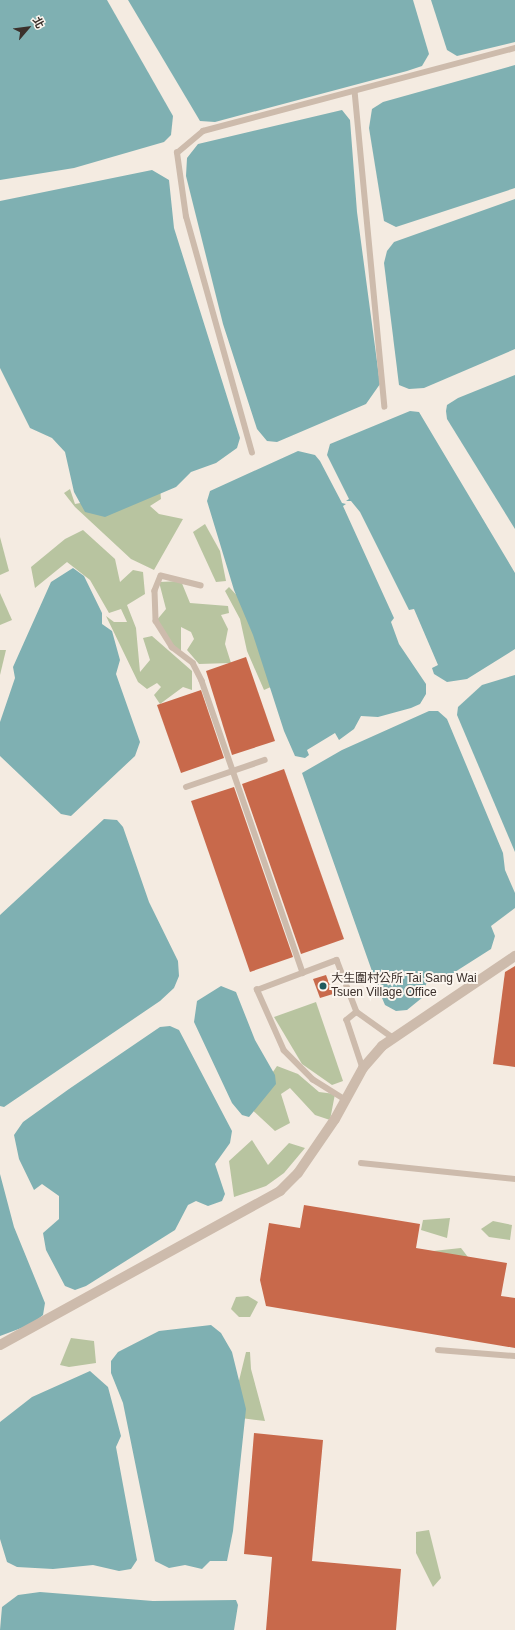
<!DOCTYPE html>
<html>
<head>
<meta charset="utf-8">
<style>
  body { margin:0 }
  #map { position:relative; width:515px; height:1630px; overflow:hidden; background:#f4ebe1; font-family:Arial,"Noto Sans TC",sans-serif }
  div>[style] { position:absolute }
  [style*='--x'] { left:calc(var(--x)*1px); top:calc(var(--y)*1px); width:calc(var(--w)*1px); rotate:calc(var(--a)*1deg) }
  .green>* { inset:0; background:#b8c4a0 }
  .water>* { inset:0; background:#7fb0b2 }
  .building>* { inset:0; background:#c8694b }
  .lane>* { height:5.5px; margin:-2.75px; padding:0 2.75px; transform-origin:2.75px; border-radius:2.75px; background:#cdbbac }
  .street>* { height:10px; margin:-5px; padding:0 5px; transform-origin:5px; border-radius:5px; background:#cdbbac }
  .dots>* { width:11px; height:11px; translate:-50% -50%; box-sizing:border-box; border:2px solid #fbf5ee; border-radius:50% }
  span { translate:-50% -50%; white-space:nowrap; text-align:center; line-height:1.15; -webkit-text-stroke:4px #fbf5ee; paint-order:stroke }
  .poi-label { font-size:12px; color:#3b302b }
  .left { translate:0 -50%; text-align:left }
  .north { position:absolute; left:8px; top:8px; width:40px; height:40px; -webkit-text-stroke:3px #fbf5ee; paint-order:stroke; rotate:62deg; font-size:11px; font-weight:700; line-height:16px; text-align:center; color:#3b302b }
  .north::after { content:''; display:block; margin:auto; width:14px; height:18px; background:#3b302b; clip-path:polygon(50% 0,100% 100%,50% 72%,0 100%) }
</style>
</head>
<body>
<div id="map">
  <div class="green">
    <i style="clip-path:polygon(160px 488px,161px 499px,150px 506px,159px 514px,183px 519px,154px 570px,131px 559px,75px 507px,64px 493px,70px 489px,75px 504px)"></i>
    <i style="clip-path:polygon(205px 524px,220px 551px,226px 581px,216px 582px,193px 532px)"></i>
    <i style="clip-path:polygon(83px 530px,115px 559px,120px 582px,133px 570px,143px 572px,145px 594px,127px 605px,136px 628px,140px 672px,150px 660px,143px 638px,152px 636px,192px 671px,192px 690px,183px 687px,160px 704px,154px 695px,161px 687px,157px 683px,147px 689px,138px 682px,106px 616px,114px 622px,127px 622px,121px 609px,109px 613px,90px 580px,67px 562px,35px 588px,31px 567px,65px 539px)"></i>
    <i style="clip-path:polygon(0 537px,9px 571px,0 575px)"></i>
    <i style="clip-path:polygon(181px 581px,190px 603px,228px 606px,229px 613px,221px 615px,228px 629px,225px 644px,231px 663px,199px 664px,187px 650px,194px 639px,191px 632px,181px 627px,181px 652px,169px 642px,156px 621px,166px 609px,159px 582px)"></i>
    <i style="clip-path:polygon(229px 587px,243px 602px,273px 686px,264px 690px,247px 651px,240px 619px,225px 591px)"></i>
    <i style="clip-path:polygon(0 593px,12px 620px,0 625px)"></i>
    <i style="clip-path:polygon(0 650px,6px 650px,0 675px)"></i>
    <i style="clip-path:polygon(316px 1002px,343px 1081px,332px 1085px,302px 1064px,274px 1017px)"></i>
    <i style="clip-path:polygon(277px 1066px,298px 1074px,319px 1092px,335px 1094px,330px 1120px,315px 1115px,290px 1088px,281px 1094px,290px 1123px,275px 1131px,249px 1107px)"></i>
    <i style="clip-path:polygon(252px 1140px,268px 1165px,289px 1143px,305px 1148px,284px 1173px,266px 1186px,234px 1197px,229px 1161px)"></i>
    <i style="clip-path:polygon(450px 1218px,447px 1238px,421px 1230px,423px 1220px)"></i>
    <i style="clip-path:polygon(493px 1221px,512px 1225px,510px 1240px,489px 1237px,481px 1229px)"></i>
    <i style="clip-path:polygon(461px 1248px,471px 1261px,433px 1251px)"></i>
    <i style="clip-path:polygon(248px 1296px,258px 1302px,250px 1317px,239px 1317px,231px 1309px,236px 1297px)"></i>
    <i style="clip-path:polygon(71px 1338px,94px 1341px,96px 1363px,69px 1367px,60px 1365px)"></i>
    <i style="clip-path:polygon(246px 1352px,250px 1352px,251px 1369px,265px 1421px,241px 1418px,236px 1393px)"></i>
    <i style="clip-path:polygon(429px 1530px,441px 1578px,433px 1587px,416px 1553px,416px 1532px)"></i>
  </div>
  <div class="water">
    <i style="clip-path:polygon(0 0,107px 0,173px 116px,171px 135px,164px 142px,74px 168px,0 180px)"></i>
    <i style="clip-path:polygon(128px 0,413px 0,429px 54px,422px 66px,407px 71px,215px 122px,200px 121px)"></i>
    <i style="clip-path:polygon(431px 0,515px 0,515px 42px,457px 56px,447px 50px)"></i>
    <i style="clip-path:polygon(515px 65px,515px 188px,396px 227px,384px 221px,369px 128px,372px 109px,383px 102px)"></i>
    <i style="clip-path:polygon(342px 110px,350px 120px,357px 212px,380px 384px,366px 404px,277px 442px,267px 441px,257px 429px,223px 324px,186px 176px,187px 158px,198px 144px)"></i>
    <i style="clip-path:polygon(152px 170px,169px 180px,174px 228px,240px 438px,237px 448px,216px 463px,191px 472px,176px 487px,105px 517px,85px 512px,74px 492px,65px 452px,52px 438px,30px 428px,0 368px,0 201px)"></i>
    <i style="clip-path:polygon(515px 199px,515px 349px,424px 388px,409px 389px,399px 385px,384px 263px,387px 251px,394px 242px)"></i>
    <i style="clip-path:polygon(515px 375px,515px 529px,447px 419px,446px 411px,447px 405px,458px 398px)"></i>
    <i style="clip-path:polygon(410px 411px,419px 412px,515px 573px,515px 649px,467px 679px,447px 682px,434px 674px,432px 668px,438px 665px,414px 609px,409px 610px,360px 512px,351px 501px,346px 501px,349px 499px,327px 455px,330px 444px)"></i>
    <i style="clip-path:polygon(298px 451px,315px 455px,320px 461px,342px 503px,346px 504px,343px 506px,394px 618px,391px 622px,399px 644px,426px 684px,426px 694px,420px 704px,411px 708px,378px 717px,361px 716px,354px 729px,339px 740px,335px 733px,307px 750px,309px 755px,305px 758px,295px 756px,284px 731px,253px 635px,234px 590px,207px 501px,210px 491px)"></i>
    <i style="clip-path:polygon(73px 568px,84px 576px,102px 613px,102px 624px,112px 631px,120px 660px,116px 674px,140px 742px,135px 756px,71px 816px,61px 814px,0 756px,0 722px,15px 678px,13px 667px,51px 582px)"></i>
    <i style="clip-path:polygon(515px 675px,515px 852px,457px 715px,458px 707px,482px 685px)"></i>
    <i style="clip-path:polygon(429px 711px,438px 711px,447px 719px,503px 853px,505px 870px,515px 893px,515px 908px,491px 926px,495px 936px,491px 949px,436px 984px,429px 980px,423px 989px,423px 997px,407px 1010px,396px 1011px,385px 1005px,379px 991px,302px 773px,342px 750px)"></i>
    <i style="clip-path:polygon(104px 819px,117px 820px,123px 827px,149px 902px,178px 961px,179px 976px,174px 988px,160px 1001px,4px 1107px,0 1106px,0 915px)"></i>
    <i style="clip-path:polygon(221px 986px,236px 992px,255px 1040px,275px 1075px,276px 1084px,249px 1117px,242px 1115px,232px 1103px,194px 1022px,197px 1001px)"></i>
    <i style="clip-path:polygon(170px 1026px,179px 1030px,232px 1131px,230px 1143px,215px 1164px,225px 1194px,222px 1201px,208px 1206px,196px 1201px,188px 1205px,175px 1230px,86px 1286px,75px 1290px,65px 1286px,46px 1250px,43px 1233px,59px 1219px,59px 1196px,42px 1184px,34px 1190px,19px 1159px,14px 1135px,23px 1122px,69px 1089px,160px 1027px)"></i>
    <i style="clip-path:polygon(0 1174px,14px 1227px,45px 1303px,43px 1315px,32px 1324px,0 1336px)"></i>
    <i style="clip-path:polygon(211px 1325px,221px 1333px,232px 1352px,246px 1409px,233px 1531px,227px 1561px,210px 1561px,202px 1569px,185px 1565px,169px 1568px,155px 1561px,123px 1403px,111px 1373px,111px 1361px,118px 1352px,159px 1331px)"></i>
    <i style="clip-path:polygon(90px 1371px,108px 1387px,121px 1436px,116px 1447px,137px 1560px,131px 1569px,119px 1571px,93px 1565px,53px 1569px,17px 1567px,7px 1562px,0 1539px,0 1422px,32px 1397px)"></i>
    <i style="clip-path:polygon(40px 1592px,153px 1601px,236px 1600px,238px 1605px,234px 1630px,0 1630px,2px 1607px,18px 1595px)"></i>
  </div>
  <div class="building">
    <i style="clip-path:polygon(246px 657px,275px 741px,232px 755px,206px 671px)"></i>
    <i style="clip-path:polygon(201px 690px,224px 758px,181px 773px,157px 705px)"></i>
    <i style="clip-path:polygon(284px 769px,344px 939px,301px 954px,242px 784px)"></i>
    <i style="clip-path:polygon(234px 787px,293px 957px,250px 972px,191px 801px)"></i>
    <i style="clip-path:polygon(515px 966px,515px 1067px,493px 1064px,505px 972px)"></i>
    <i style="clip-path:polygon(326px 975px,333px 994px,320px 998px,313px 979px)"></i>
    <i style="clip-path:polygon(304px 1205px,420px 1224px,416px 1248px,507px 1263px,501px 1296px,515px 1298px,515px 1348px,266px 1306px,260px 1280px,269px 1223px,300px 1228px)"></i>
    <i style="clip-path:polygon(254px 1433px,323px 1440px,312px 1561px,401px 1569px,396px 1630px,266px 1630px,272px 1557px,244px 1554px)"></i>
  </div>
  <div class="lane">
    <i style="--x:355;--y:91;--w:317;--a:84.6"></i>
    <i style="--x:252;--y:453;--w:245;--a:-105.6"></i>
    <i style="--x:186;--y:217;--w:65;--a:-98"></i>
    <i style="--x:177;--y:153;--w:34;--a:-40"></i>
    <i style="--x:203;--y:131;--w:323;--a:-14.9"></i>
    <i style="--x:201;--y:586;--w:41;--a:-166"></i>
    <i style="--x:161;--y:576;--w:16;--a:112"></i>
    <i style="--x:155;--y:591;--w:30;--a:88"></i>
    <i style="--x:156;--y:621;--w:31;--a:58"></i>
    <i style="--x:172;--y:647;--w:26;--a:37"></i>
    <i style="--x:193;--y:663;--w:20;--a:63"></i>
    <i style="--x:202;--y:681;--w:309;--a:70.9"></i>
    <i style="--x:186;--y:787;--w:83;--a:-18.9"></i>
    <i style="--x:357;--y:1012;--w:13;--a:141"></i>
    <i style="--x:347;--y:1020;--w:51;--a:71.6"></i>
    <i style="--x:345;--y:1100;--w:38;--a:-148"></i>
    <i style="--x:313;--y:1080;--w:41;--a:-135"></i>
    <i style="--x:284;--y:1051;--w:67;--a:-113.9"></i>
    <i style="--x:257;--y:990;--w:85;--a:-20.6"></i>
    <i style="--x:337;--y:960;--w:56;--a:69"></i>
    <i style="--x:357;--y:1012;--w:43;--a:35.5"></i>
    <i style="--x:361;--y:1163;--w:155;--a:5.9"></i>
    <i style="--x:438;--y:1350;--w:77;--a:4.5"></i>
  </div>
  <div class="street">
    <i style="--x:0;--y:1345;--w:320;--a:-28.8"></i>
    <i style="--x:280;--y:1191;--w:25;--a:-45"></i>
    <i style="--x:298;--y:1173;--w:65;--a:-55.6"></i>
    <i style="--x:335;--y:1119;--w:58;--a:-61.2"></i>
    <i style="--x:363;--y:1068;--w:29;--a:-49"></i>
    <i style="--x:382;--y:1046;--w:161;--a:-34.1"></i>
  </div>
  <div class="dots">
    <i style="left:323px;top:986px;background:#1f5a5e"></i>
  </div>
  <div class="poi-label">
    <span class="left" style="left:331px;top:986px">大生圍村公所 Tai Sang Wai<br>Tsuen Village Office</span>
  </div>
  <div class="north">北</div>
</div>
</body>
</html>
